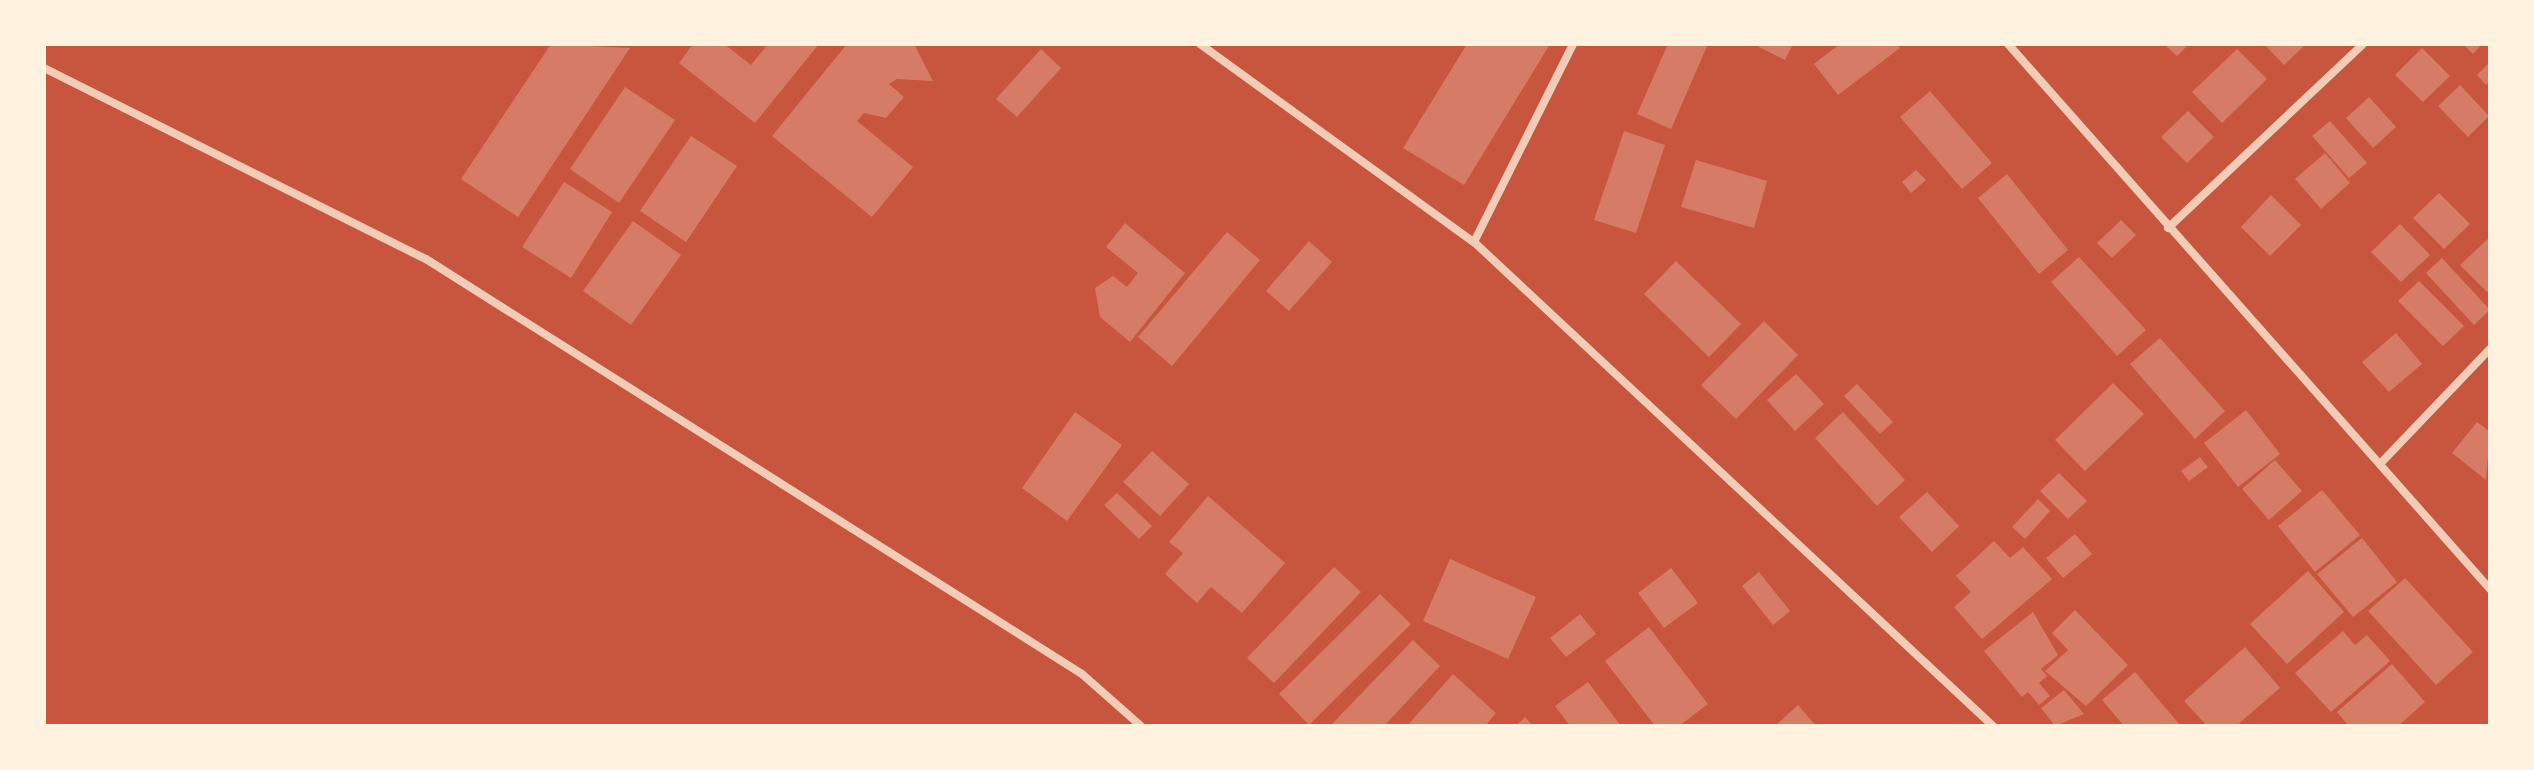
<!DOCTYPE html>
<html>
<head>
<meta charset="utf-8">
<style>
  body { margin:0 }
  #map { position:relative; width:2534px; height:770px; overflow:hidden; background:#c8553d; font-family:Ubuntu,sans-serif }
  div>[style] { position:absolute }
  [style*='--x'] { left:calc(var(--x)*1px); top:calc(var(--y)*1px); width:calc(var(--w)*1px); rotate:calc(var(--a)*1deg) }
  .building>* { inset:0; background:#d67c66 }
  .minor>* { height:8px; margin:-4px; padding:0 4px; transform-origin:4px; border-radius:4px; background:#f1ccb7 }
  span { translate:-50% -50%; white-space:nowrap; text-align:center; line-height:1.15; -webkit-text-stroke:6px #fff3e0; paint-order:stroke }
  .frame { position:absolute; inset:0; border:46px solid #fff3e0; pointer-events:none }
</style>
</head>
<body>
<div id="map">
  <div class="building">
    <i style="clip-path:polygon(551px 44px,630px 48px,518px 217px,461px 179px)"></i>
    <i style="clip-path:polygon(693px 44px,724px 44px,751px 65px,768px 44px,819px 44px,755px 123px,679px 63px)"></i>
    <i style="clip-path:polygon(847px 44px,914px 44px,933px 81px,897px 79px,889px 84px,904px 97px,886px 118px,864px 113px,857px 121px,913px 167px,872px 217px,772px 136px)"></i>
    <i style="clip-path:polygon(1467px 44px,1550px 44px,1464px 185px,1403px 148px)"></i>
    <i style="clip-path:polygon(1668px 44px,1708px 44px,1671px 129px,1637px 114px)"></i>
    <i style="clip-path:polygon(1753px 44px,1793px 44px,1785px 60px)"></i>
    <i style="clip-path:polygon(1840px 44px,1897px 44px,1900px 48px,1838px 95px,1814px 64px)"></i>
    <i style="clip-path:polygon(2164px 44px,2189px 44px,2177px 56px)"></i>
    <i style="clip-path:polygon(2264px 44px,2306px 44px,2284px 65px)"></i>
    <i style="clip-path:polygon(2463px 44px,2482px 44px,2473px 54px)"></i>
    <i style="clip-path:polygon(2422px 48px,2450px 76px,2423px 102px,2395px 75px)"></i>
    <i style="clip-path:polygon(1041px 49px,1061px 68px,1017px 117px,996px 99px)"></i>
    <i style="clip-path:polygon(2237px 49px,2267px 79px,2222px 123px,2192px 92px)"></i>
    <i style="clip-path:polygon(2490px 62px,2490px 81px,2486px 85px,2477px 75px)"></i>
    <i style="clip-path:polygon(2460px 85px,2489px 116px,2468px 137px,2438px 106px)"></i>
    <i style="clip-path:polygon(625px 87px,675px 120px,619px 203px,570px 169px)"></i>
    <i style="clip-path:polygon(1930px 91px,1992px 163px,1962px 189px,1900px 117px)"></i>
    <i style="clip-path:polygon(2369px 97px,2396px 127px,2373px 148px,2346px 118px)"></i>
    <i style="clip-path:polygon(2188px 111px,2214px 137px,2187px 163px,2161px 137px)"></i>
    <i style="clip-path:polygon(2330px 121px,2367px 163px,2349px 178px,2312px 136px)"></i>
    <i style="clip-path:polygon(1624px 131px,1665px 145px,1636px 233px,1594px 220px)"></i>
    <i style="clip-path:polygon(691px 136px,737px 166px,686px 242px,640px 211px)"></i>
    <i style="clip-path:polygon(2325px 153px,2350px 183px,2321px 209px,2295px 179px)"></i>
    <i style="clip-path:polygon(1696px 160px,1767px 181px,1754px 228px,1681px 207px)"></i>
    <i style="clip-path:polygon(1916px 170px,1926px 180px,1911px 193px,1902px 182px)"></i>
    <i style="clip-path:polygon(2007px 174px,2068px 250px,2039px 274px,1978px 198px)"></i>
    <i style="clip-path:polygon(564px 182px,612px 212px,571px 278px,522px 247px)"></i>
    <i style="clip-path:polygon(2439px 193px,2470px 224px,2444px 249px,2413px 218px)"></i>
    <i style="clip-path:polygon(2271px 195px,2301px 225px,2270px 256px,2241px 227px)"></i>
    <i style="clip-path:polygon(2121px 220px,2136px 235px,2112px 258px,2097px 243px)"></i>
    <i style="clip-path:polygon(633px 221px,681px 255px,631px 325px,583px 291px)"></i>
    <i style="clip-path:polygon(1125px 223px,1185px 273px,1130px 342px,1100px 317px,1095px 288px,1113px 276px,1127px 287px,1138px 273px,1106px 247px)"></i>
    <i style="clip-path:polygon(2400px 224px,2430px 255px,2401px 282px,2371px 252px)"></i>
    <i style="clip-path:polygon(1227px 232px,1260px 260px,1172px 366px,1138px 337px)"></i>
    <i style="clip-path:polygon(2490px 237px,2490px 290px,2487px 292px,2460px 265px)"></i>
    <i style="clip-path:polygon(1309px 241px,1332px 262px,1289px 311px,1266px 291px)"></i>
    <i style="clip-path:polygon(2079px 257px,2146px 330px,2117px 356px,2051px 282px)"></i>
    <i style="clip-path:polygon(2442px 258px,2490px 310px,2474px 325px,2426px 273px)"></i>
    <i style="clip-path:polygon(1676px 261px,1741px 324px,1709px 357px,1644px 294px)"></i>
    <i style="clip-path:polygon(2419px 281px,2464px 326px,2443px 346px,2398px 301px)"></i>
    <i style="clip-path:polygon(1764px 321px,1798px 355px,1736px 419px,1701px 385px)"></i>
    <i style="clip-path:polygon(2396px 333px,2422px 364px,2389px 392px,2362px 362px)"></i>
    <i style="clip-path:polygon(2160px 338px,2225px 411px,2195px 439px,2130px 364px)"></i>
    <i style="clip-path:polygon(1796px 374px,1824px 404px,1795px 431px,1767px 400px)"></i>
    <i style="clip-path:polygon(2113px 383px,2144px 414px,2085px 471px,2055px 440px)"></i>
    <i style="clip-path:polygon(1857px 384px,1893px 422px,1880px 434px,1844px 396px)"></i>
    <i style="clip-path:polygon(2246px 410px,2280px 454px,2238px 487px,2204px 443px)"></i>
    <i style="clip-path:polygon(1075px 412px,1122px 445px,1067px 521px,1022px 488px)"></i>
    <i style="clip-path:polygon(1843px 412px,1905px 480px,1877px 506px,1815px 438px)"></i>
    <i style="clip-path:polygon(2477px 422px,2490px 432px,2486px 480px,2452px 453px)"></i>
    <i style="clip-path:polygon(1152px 451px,1189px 484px,1160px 516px,1123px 482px)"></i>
    <i style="clip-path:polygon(2200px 457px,2208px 467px,2189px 481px,2181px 471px)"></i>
    <i style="clip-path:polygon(2275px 460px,2302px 491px,2269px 520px,2242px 489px)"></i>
    <i style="clip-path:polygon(2059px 473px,2087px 501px,2068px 519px,2040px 491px)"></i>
    <i style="clip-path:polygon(2322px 490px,2360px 535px,2315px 572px,2278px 526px)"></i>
    <i style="clip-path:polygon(1927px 492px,1959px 526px,1932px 552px,1899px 517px)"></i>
    <i style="clip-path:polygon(1117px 493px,1152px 526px,1139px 539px,1104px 505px)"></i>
    <i style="clip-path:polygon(1208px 496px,1285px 563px,1242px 613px,1211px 587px,1197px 603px,1165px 574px,1183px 553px,1169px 542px)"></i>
    <i style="clip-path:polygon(2038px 499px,2050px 511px,2025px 539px,2012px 527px)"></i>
    <i style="clip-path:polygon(2075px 534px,2092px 554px,2063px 578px,2046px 558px)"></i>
    <i style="clip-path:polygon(2362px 538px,2397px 582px,2353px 617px,2317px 574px)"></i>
    <i style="clip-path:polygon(1994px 541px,2010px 558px,2023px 547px,2052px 579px,1982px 639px,1954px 607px,1971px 592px,1956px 576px)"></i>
    <i style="clip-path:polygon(1450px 559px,1536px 597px,1508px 659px,1423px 621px)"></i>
    <i style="clip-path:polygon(1334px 567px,1361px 592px,1274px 683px,1247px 658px)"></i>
    <i style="clip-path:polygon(1671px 568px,1698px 603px,1664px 628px,1638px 593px)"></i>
    <i style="clip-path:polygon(2308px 571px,2344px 612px,2287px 664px,2250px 624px)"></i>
    <i style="clip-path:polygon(1759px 572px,1790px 611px,1773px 625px,1742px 586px)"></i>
    <i style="clip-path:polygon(2405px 578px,2473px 652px,2436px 685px,2368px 611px)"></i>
    <i style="clip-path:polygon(1380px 594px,1411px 624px,1309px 725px,1279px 694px)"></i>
    <i style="clip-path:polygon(2075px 610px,2128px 665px,2086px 706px,2045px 671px,2068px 650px,2052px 633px)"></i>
    <i style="clip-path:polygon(2033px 612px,2058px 655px,2041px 669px,2047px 676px,2039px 683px,2050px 696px,2039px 705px,2028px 692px,2022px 697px,1984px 651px)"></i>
    <i style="clip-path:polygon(1580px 614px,1596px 634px,1566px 657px,1550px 638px)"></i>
    <i style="clip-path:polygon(1649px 627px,1708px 704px,1679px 726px,1655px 726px,1605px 661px)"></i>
    <i style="clip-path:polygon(2343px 631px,2355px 645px,2367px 635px,2390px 661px,2331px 712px,2295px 673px)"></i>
    <i style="clip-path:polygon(1413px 640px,1440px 666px,1384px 726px,1330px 726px)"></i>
    <i style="clip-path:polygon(2245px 647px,2280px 688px,2236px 726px,2207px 726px,2184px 701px)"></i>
    <i style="clip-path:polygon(2392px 664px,2425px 702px,2398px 726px,2349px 726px,2337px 712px)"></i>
    <i style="clip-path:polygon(2135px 672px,2181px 726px,2124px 726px,2102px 700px)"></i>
    <i style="clip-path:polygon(1453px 674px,1496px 713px,1485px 726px,1407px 726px)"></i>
    <i style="clip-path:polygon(1588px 682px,1621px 726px,1570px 726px,1555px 706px)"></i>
    <i style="clip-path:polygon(2064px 690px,2084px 714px,2055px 726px,2041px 708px)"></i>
    <i style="clip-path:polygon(1798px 705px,1816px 726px,1775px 726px)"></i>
    <i style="clip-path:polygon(1525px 717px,1533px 726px,1516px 726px)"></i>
  </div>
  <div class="minor">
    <i style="--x:1200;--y:44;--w:338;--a:35.9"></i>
    <i style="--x:1474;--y:242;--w:710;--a:43"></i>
    <i style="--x:2008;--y:44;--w:728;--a:48.51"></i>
    <i style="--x:44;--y:68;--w:427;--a:26.6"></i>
    <i style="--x:426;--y:259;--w:776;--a:32.32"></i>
    <i style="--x:1082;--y:674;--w:79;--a:41.4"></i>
    <i style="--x:2168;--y:228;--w:268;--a:-43.3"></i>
    <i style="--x:1474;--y:242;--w:221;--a:-63.4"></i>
    <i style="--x:2380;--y:464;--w:159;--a:-46.3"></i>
  </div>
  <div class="frame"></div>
</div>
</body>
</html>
